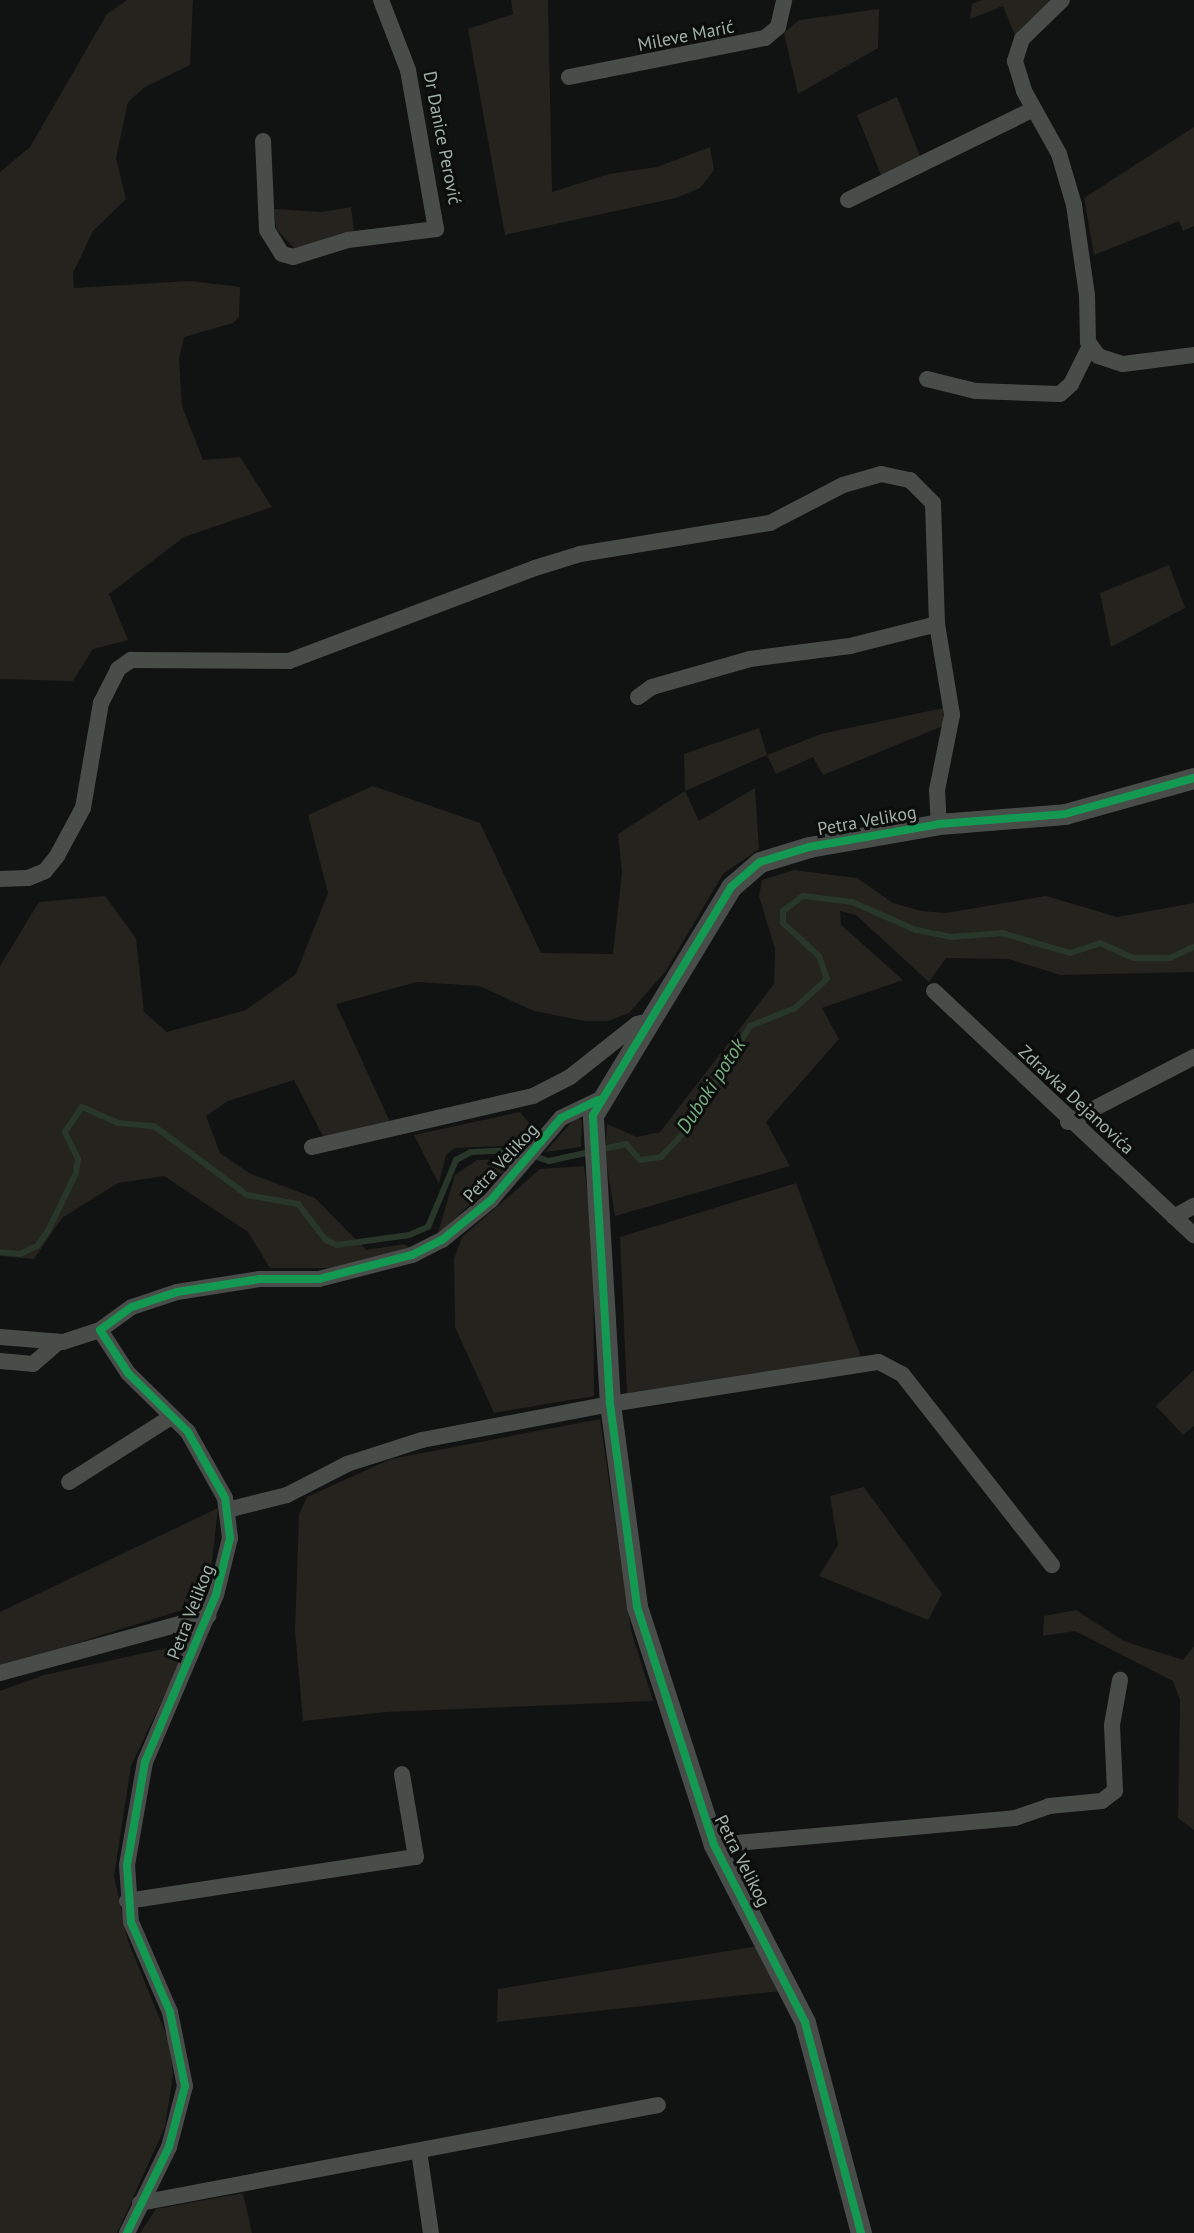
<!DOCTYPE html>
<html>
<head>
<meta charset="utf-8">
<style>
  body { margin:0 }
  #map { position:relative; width:1194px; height:2233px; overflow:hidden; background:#111212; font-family:"PT Sans",sans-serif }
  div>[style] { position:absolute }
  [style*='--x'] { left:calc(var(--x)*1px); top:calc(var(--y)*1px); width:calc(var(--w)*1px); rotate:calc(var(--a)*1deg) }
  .green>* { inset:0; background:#24231d }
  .stream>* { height:6px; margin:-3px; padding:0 3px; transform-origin:3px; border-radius:3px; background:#28372a }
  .minor>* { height:16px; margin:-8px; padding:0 8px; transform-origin:8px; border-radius:8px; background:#484d4a }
  .tertiary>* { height:21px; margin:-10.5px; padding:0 10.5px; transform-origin:10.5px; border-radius:10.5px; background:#484d4a }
  .cycleway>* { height:8px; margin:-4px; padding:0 4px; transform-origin:4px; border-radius:4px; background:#139951 }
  span { translate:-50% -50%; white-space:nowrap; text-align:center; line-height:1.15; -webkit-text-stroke:6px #0c0d0d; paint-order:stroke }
  .street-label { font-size:18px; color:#a2b3a8 }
  .water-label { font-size:20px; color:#78af80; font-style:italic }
</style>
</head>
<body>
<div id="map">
  <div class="green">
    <i style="clip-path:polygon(127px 0,193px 0,190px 65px,145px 87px,128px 102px,116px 158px,126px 199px,93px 231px,73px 273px,74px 288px,190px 281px,240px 287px,239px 317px,233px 323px,184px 337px,179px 359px,182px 406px,203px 460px,240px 457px,272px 507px,184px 537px,109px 594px,128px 640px,93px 649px,73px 681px,0 679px,0 172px,30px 147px,107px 14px)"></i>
    <i style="clip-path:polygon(511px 0,548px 0,552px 192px,609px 174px,657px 167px,710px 147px,714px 170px,700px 188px,676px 198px,505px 235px,468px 29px,513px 14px)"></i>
    <i style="clip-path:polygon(982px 0,1050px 0,1016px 38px,1003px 6px,970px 19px,972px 4px)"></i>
    <i style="clip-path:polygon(879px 9px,878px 48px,798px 94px,784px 33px,799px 20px)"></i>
    <i style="clip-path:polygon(897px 97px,920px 156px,881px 175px,857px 115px)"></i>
    <i style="clip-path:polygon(1194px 127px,1194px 226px,1183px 231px,1179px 221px,1094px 255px,1084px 198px)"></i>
    <i style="clip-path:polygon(351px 207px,354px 232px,294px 248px,276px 229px,274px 209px,322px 212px)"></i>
    <i style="clip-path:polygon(1169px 565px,1185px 608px,1111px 647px,1100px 593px)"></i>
    <i style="clip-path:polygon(943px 708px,943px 726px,823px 775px,813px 757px,776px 774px,767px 755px,685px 791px,699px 821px,755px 788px,759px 849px,723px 874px,665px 972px,629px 1013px,608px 1021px,585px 1021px,534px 1011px,479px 986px,417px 982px,336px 1004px,391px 1124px,324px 1138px,294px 1080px,228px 1101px,206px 1116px,220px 1153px,249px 1173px,315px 1198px,366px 1250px,405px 1244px,411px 1249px,332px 1268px,270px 1268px,248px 1232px,164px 1176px,118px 1183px,62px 1218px,34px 1259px,0 1256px,0 966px,39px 902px,105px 896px,136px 938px,144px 1012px,167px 1032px,246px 1010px,296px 974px,328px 893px,308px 815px,373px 786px,480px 823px,541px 953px,613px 954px,622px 872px,618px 834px,685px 791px,684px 754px,759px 728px,767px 755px,821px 734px)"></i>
    <i style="clip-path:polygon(794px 870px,857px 878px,893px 903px,921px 911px,946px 913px,1046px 896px,1117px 917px,1194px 903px,1194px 972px,1061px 975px,1008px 959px,946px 958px,929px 982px,856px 915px,840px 911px,841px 925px,903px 980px,822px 1008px,839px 1039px,766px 1122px,790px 1166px,615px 1216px,605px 1155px,607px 1124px,637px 1137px,660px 1132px,774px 984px,775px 949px,759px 896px,762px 880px)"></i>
    <i style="clip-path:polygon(520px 1112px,538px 1134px,529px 1145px,455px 1148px,446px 1155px,439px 1184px,414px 1135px)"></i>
    <i style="clip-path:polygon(576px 1117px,582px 1120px,581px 1147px,545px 1152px)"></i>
    <i style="clip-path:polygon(517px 1159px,437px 1236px,455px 1175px,477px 1160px)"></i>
    <i style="clip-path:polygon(584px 1166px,593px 1236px,594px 1396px,494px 1413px,455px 1327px,454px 1259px,462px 1237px,540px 1169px)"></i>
    <i style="clip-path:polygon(796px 1183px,861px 1357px,627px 1393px,620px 1237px)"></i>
    <i style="clip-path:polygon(1194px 1370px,1194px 1426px,1183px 1435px,1156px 1406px)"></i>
    <i style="clip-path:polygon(600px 1419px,631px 1630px,653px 1701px,386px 1712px,303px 1721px,295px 1631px,299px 1514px,307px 1497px,391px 1459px)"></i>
    <i style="clip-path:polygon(864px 1487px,942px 1594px,928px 1620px,819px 1576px,838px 1545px,830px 1496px)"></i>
    <i style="clip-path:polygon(218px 1508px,209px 1587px,195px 1606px,0 1667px,0 1612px)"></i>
    <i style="clip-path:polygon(1076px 1610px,1124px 1641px,1183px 1660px,1194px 1646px,1194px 1830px,1178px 1818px,1180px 1700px,1173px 1681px,1075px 1631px,1043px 1636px,1044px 1616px)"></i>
    <i style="clip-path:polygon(181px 1645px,183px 1656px,131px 1766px,114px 1876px,128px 1941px,169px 2041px,173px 2075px,165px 2127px,117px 2233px,0 2233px,0 1691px,44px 1675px)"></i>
    <i style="clip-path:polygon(758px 1946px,781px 1991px,497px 2022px,498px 1989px)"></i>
    <i style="clip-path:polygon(243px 2193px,252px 2233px,140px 2233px,156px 2209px)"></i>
  </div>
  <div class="stream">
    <i style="--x:0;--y:1252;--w:20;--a:6"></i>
    <i style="--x:20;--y:1254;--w:19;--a:-25"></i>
    <i style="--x:37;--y:1246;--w:19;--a:-54"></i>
    <i style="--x:48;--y:1231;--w:64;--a:-64.2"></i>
    <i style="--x:76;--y:1173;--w:14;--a:-82"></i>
    <i style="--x:78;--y:1159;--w:30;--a:-116"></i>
    <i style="--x:65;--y:1132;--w:30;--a:-56"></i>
    <i style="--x:82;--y:1107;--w:39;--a:24"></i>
    <i style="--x:118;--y:1123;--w:36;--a:5"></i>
    <i style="--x:154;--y:1126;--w:116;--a:36.6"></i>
    <i style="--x:247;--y:1195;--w:52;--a:10"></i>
    <i style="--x:298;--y:1204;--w:46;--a:52.1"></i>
    <i style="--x:326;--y:1240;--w:12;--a:24"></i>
    <i style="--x:337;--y:1245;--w:73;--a:-7.9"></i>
    <i style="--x:409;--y:1235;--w:21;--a:-23"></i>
    <i style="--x:428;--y:1227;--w:73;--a:-67.3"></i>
    <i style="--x:456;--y:1160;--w:17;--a:-28"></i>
    <i style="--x:471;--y:1152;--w:47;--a:-2.4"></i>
    <i style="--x:518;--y:1150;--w:33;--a:20"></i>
    <i style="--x:549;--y:1161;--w:79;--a:-12.4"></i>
    <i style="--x:626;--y:1144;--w:21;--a:49"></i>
    <i style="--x:640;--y:1160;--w:21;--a:-8"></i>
    <i style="--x:661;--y:1157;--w:38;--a:-47"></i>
    <i style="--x:687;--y:1129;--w:121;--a:-58.5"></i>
    <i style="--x:750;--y:1026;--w:48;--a:-21.8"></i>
    <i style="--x:795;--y:1008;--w:43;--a:-42.2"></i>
    <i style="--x:827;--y:979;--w:24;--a:-109"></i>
    <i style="--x:819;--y:956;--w:49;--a:-137.5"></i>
    <i style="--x:783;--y:923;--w:12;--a:-90"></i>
    <i style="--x:783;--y:911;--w:25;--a:-37"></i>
    <i style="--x:803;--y:896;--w:49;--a:7"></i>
    <i style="--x:852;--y:902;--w:70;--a:23.6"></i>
    <i style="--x:916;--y:930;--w:36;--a:11"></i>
    <i style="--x:951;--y:937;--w:51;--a:-4.5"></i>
    <i style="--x:1002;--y:933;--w:71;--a:16.4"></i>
    <i style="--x:1070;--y:953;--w:32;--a:-18"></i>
    <i style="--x:1100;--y:943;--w:36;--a:24"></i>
    <i style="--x:1133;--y:958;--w:37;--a:0"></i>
    <i style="--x:1170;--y:958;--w:26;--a:-25"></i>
  </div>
  <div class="minor">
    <i style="--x:1062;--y:0;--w:56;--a:135.7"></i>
    <i style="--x:1022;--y:39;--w:23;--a:108"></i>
    <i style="--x:1015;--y:61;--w:31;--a:73"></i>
    <i style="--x:1024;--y:91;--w:72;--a:60.9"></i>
    <i style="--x:1059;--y:154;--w:53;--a:73.6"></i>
    <i style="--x:1074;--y:205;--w:91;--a:81.8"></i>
    <i style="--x:1087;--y:295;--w:47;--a:88.8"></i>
    <i style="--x:1088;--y:342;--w:17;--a:54"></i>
    <i style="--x:1098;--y:356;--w:26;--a:18"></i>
    <i style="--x:1123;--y:364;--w:72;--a:-7.2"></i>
    <i style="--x:569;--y:77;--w:200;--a:-11.3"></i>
    <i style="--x:765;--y:38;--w:17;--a:-40"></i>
    <i style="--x:778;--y:27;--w:28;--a:-77"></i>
    <i style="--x:263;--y:141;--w:89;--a:87.4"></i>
    <i style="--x:267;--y:230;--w:28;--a:58"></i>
    <i style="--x:282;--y:254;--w:11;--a:15"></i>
    <i style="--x:293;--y:257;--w:58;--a:-17.2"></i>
    <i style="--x:348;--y:240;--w:89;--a:-7.1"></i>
    <i style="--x:436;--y:229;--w:161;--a:-100"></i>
    <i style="--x:408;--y:70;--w:75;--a:-111.1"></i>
    <i style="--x:848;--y:200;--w:207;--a:-26.1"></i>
    <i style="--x:927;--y:379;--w:50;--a:13.8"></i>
    <i style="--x:976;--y:391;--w:84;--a:2"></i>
    <i style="--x:1060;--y:394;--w:15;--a:-42"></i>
    <i style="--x:1071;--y:384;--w:42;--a:-63.4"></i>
    <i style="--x:638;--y:697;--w:17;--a:-36"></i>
    <i style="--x:652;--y:687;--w:102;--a:-15.9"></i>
    <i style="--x:750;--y:659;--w:101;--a:-7.4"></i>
    <i style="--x:850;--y:646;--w:90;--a:-14.2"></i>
    <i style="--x:0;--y:879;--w:28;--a:-2"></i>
    <i style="--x:28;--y:878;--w:18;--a:-22"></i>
    <i style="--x:45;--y:871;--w:19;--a:-51"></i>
    <i style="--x:57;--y:856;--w:55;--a:-61.6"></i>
    <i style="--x:83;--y:808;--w:107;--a:-80.3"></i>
    <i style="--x:101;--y:703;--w:38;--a:-63"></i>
    <i style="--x:118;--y:669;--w:16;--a:-35"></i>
    <i style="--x:131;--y:660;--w:158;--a:0.4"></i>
    <i style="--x:289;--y:661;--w:263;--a:-20.7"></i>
    <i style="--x:535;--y:568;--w:47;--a:-17.3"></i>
    <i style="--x:580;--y:554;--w:193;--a:-9.3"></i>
    <i style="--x:770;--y:523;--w:82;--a:-27.5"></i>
    <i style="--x:843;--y:485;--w:40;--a:-16"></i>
    <i style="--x:881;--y:474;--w:30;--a:12"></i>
    <i style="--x:910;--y:480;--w:33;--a:45"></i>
    <i style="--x:933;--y:503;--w:121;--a:88.1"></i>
    <i style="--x:937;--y:624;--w:92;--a:80.6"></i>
    <i style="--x:952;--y:715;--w:76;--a:101.3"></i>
    <i style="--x:937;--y:790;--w:34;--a:87"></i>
    <i style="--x:934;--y:991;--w:357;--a:43.2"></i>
    <i style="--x:1068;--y:1122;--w:142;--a:-27.3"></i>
    <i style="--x:312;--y:1147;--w:227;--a:-13"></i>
    <i style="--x:533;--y:1096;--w:42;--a:-27.2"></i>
    <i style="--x:570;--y:1077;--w:85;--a:-38.3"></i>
    <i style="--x:637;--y:1024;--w:13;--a:-13"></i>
    <i style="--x:1174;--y:1217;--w:23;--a:-29"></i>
    <i style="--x:0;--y:1337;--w:63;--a:4.5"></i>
    <i style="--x:63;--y:1342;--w:39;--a:-18"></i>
    <i style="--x:0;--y:1361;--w:33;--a:5"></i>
    <i style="--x:33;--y:1364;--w:33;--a:-41"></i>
    <i style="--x:69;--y:1482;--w:121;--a:-32.5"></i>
    <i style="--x:227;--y:1510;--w:62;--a:-14"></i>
    <i style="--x:287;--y:1495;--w:68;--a:-27.3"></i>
    <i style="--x:347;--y:1464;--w:79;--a:-17.7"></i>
    <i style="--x:422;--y:1440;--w:191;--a:-10.8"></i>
    <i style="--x:610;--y:1404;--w:272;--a:-8.9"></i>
    <i style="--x:879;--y:1362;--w:26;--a:28"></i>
    <i style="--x:902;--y:1374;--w:243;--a:51.9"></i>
    <i style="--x:0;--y:1673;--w:216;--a:-15.3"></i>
    <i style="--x:714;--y:1845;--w:302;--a:-5.1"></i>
    <i style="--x:1015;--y:1818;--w:36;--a:-19"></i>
    <i style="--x:1049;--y:1806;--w:53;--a:-5.4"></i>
    <i style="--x:1102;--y:1801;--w:16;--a:-38"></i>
    <i style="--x:1115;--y:1791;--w:66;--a:-92.6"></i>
    <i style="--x:1112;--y:1725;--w:46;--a:-79.9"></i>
    <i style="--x:127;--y:1901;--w:292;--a:-8.7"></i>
    <i style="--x:416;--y:1857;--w:84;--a:-99.6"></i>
    <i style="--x:419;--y:2151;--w:83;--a:81.7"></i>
    <i style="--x:140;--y:2203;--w:527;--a:-10.71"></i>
    <i style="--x:127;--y:2233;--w:96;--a:-64"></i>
    <i style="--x:169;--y:2147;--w:63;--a:-75.3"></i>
    <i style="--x:185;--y:2086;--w:76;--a:-101.5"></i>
    <i style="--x:170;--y:2012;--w:98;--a:-113.4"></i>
    <i style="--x:131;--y:1922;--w:57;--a:-94"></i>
    <i style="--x:127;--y:1865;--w:105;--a:-80.1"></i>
    <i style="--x:145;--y:1762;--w:181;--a:-67"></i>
    <i style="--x:216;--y:1595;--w:59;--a:-76.2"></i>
    <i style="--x:230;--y:1538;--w:40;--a:-97.1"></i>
    <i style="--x:225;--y:1498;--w:76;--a:-119.3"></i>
    <i style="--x:188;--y:1432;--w:84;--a:-135.5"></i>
    <i style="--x:128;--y:1373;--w:51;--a:-123.1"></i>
    <i style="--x:100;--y:1330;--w:39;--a:-36"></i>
    <i style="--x:132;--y:1307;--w:47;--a:-18.4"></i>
    <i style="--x:177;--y:1292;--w:84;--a:-8.9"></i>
    <i style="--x:260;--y:1279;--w:59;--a:0"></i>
    <i style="--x:319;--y:1279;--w:96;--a:-14.5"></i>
    <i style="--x:412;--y:1255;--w:34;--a:-27"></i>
    <i style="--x:442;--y:1240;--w:63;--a:-39.2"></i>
    <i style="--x:491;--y:1200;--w:108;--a:-49.5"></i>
    <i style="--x:561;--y:1118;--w:41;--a:-25.9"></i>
  </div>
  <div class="tertiary">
    <i style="--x:861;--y:2233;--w:218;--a:-104.9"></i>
    <i style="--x:805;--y:2022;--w:199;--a:-117.2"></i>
    <i style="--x:714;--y:1845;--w:251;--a:-107.9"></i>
    <i style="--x:637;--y:1606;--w:204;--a:-97.6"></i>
    <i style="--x:610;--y:1404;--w:289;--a:-93.4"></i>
    <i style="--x:593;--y:1115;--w:267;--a:-58.8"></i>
    <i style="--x:731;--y:887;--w:38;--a:-41"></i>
    <i style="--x:760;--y:862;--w:51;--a:-17"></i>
    <i style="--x:809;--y:847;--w:132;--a:-10"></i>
    <i style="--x:939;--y:824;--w:126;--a:-4.5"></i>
    <i style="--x:1065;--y:814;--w:134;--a:-15.6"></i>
  </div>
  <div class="cycleway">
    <i style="--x:127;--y:2233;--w:96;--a:-64"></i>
    <i style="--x:169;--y:2147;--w:63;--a:-75.3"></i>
    <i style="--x:185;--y:2086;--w:76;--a:-101.5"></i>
    <i style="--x:170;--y:2012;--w:98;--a:-113.4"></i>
    <i style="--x:131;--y:1922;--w:57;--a:-94"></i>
    <i style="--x:127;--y:1865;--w:105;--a:-80.1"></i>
    <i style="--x:145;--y:1762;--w:181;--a:-67"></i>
    <i style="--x:216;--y:1595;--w:59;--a:-76.2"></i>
    <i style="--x:230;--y:1538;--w:40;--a:-97.1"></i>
    <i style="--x:225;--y:1498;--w:76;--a:-119.3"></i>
    <i style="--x:188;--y:1432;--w:84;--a:-135.5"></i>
    <i style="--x:128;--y:1373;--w:51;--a:-123.1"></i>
    <i style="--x:100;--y:1330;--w:39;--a:-36"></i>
    <i style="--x:132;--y:1307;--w:47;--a:-18.4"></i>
    <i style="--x:177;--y:1292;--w:84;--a:-8.9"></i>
    <i style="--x:260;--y:1279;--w:59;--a:0"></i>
    <i style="--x:319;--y:1279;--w:96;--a:-14.5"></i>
    <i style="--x:412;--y:1255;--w:34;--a:-27"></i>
    <i style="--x:442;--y:1240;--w:63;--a:-39.2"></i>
    <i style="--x:491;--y:1200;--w:108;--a:-49.5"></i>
    <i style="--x:561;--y:1118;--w:41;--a:-25.9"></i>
    <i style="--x:861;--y:2233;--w:218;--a:-104.9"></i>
    <i style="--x:805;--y:2022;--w:199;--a:-117.2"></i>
    <i style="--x:714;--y:1845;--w:251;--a:-107.9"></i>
    <i style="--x:637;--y:1606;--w:204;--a:-97.6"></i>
    <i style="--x:610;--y:1404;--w:289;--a:-93.4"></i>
    <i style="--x:593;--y:1115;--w:267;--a:-58.8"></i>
    <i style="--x:731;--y:887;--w:38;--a:-41"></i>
    <i style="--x:760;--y:862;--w:51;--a:-17"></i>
    <i style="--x:809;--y:847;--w:132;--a:-10"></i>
    <i style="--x:939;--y:824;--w:126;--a:-4.5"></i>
    <i style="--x:1065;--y:814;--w:134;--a:-15.6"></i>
  </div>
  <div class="street-label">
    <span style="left:686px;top:36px;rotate:-11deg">Mileve Marić</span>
    <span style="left:442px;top:138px;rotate:79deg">Dr Danice Perović</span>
    <span style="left:867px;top:821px;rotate:-10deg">Petra Velikog</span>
    <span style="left:1076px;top:1100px;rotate:43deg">Zdravka Dejanovića</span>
    <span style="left:501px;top:1163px;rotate:-47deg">Petra Velikog</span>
    <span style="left:191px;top:1612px;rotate:-69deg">Petra Velikog</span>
    <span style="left:742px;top:1861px;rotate:63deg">Petra Velikog</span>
  </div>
  <div class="water-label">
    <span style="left:711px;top:1086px;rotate:-57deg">Duboki potok</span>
  </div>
</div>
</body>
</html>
